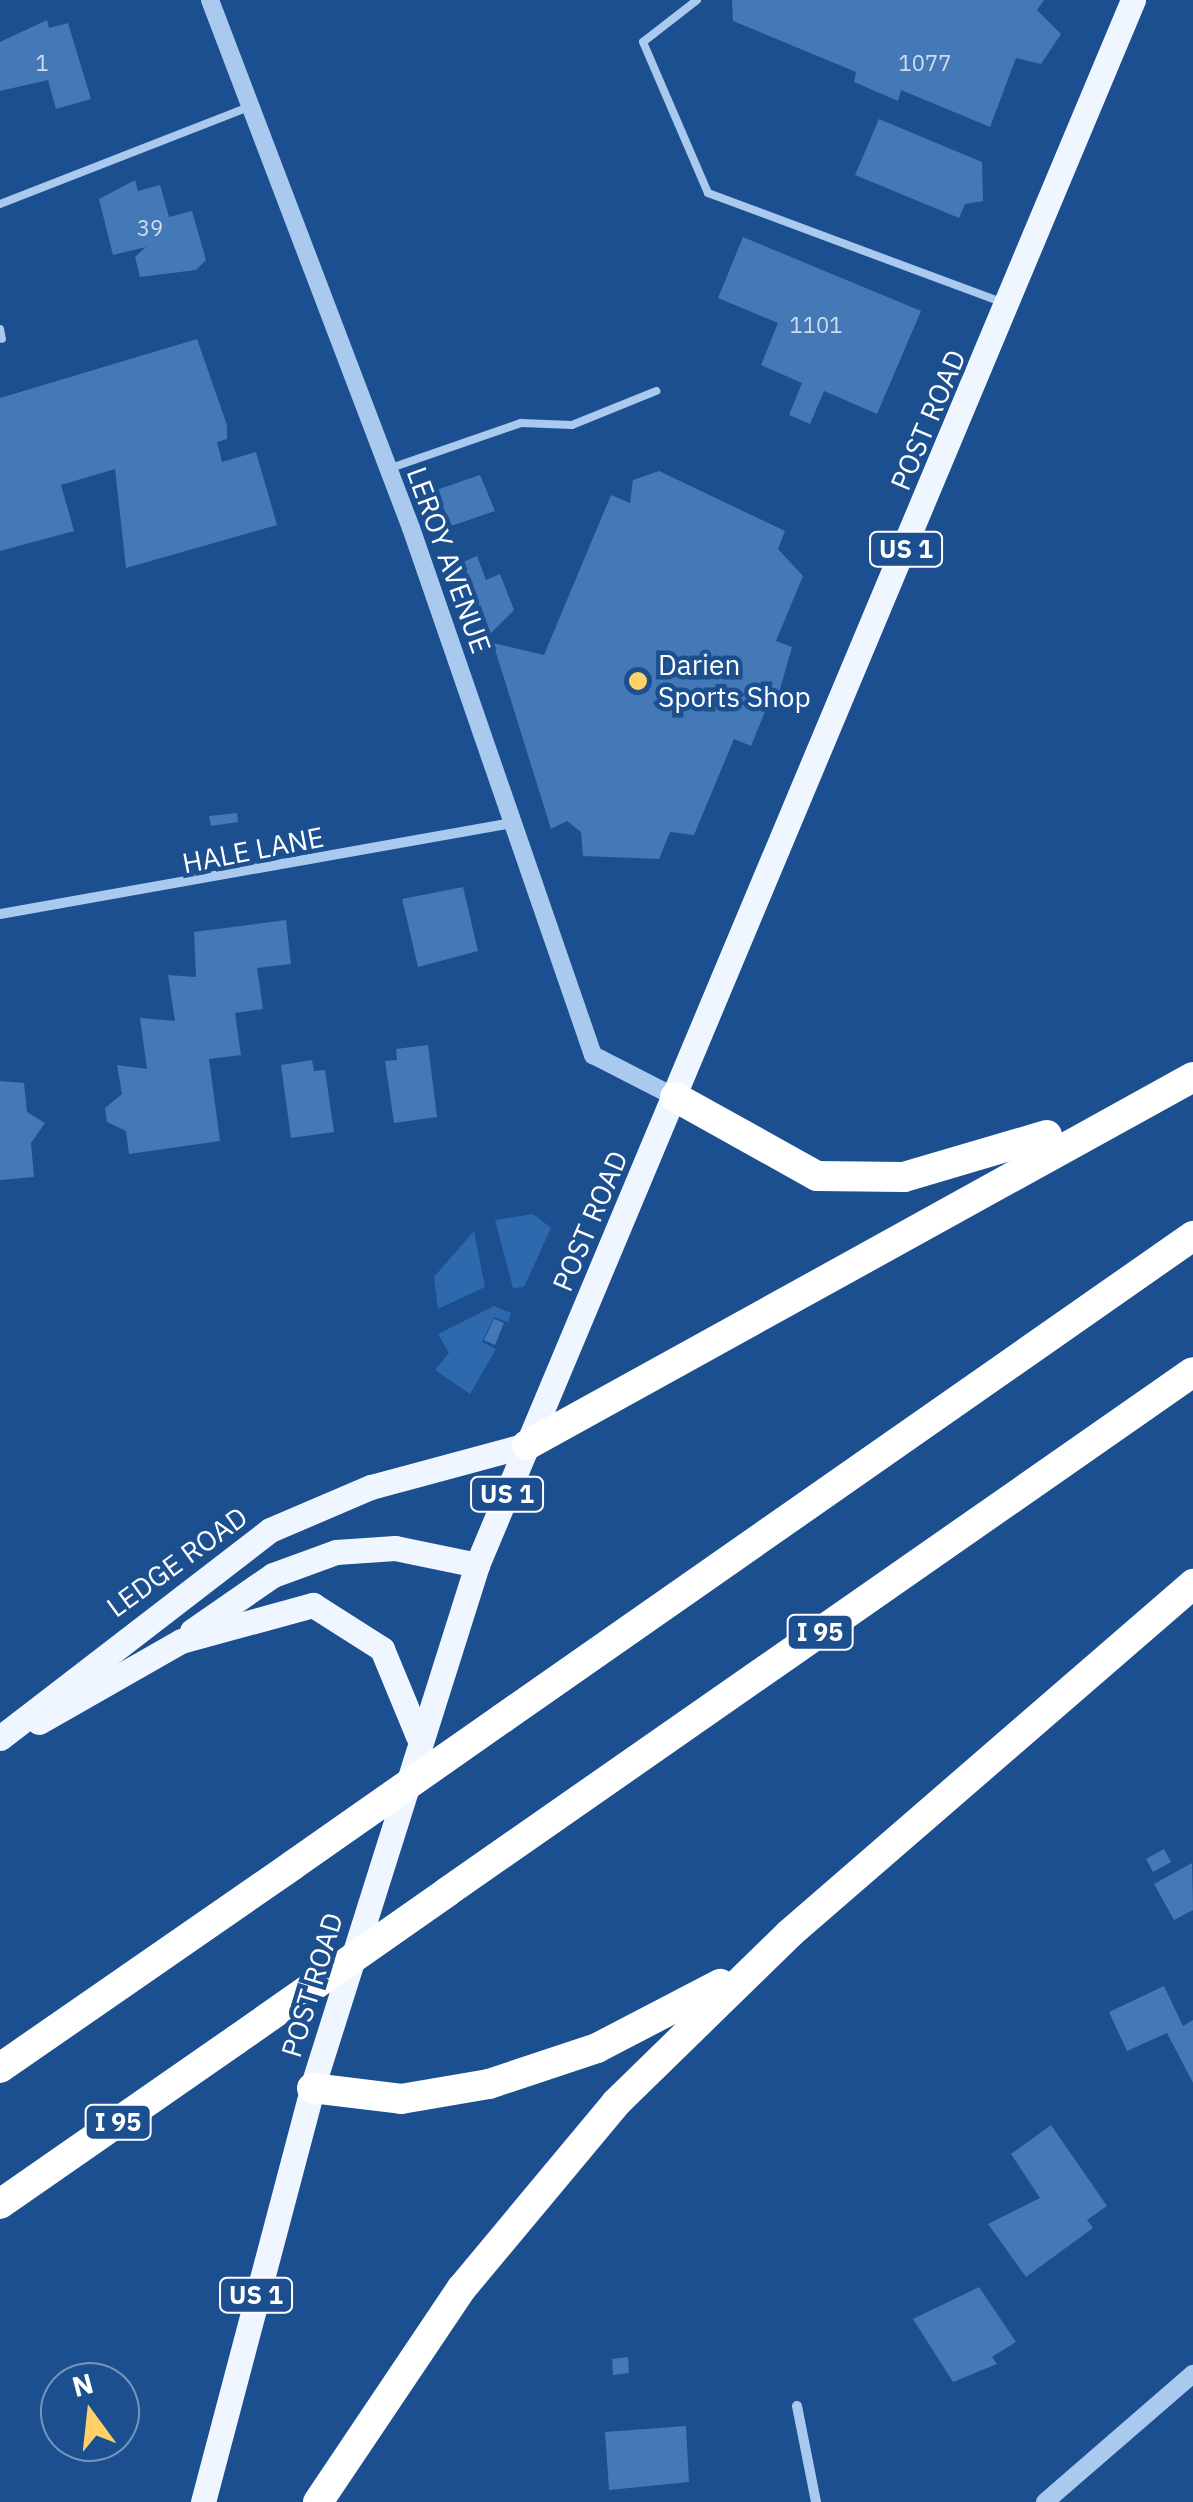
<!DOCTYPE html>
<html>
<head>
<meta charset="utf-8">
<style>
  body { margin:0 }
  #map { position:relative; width:1193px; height:2502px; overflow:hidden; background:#1b4f8f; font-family:"IBM Plex Sans",sans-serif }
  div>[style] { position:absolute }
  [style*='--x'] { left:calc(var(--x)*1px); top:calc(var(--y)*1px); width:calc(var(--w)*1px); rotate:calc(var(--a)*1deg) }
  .green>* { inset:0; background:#2e69ad }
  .building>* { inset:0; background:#4478b7 }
  .service>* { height:8px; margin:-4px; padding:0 4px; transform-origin:4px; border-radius:4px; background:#a9c9ee }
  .minor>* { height:10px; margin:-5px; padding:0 5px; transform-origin:5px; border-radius:5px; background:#a9c9ee }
  .tertiary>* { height:18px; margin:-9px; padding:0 9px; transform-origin:9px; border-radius:9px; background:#a9c9ee }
  .primary>* { height:25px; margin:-12.5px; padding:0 12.5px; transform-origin:12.5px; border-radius:12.5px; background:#f0f6ff }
  .motorway>* { height:30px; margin:-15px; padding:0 15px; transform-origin:15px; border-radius:15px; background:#fff }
  .motorway-bridge>* { height:30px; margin:-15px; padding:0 15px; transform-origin:15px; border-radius:15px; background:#fff }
  .dots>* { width:28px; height:28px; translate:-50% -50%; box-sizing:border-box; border:5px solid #1b4f8f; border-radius:50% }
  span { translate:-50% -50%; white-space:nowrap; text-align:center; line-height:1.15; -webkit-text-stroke:9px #1b4f8f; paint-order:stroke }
  .number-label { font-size:22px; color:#d0dded }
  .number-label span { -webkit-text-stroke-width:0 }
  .shield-label span { padding:2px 8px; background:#1b4f8f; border:2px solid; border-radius:8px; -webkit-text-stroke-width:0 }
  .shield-label { font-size:25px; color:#fff; font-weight:700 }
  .street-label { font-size:28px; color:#fff }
  .poi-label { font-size:28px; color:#fff }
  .left { translate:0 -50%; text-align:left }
  .north { position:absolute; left:40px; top:2362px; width:100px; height:100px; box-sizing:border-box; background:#1b4f8f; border:2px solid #7695bc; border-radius:50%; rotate:345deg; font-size:28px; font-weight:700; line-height:40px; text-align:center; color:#fff }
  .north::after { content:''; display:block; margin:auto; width:35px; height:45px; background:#ffd166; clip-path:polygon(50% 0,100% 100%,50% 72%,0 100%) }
</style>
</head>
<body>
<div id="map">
  <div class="green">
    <i style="clip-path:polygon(533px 1214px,551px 1228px,524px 1287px,513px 1288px,495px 1220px)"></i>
    <i style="clip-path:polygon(474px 1231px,485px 1287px,438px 1309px,434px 1277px)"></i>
    <i style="clip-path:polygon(494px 1306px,511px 1313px,508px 1322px,494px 1317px,482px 1342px,496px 1349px,470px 1394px,435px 1370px,449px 1353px,438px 1334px)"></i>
  </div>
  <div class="building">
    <i style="clip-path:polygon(732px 0,1044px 0,1037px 10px,1061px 34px,1041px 64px,1016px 58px,990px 127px,901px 90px,898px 101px,854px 82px,856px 72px,733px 21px)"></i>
    <i style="clip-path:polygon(47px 20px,49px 28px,68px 23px,91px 99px,56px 109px,48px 80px,0 91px,0 42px)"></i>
    <i style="clip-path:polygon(879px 119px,982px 162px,983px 201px,965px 204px,959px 218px,855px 175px)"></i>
    <i style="clip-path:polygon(135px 180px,138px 191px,160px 185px,169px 217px,192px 211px,206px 260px,196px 270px,140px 277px,135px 257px,146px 247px,113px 255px,99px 199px)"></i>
    <i style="clip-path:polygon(743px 237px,921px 311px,877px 414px,824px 391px,810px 424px,789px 415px,802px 383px,761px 365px,778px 323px,718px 298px)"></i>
    <i style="clip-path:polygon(197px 339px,227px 425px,227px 439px,217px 442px,222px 462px,256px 452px,277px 525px,126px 568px,115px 469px,61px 485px,74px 531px,0 551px,0 398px)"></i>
    <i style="clip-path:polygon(659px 471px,785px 531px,778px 549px,803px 576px,776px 641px,792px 647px,775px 707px,768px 704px,751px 746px,734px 739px,694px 835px,670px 832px,659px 859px,583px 856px,581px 832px,567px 821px,551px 829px,493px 643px,544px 655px,611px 495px,630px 503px,633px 480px)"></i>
    <i style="clip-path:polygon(480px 475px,495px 511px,451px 526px,436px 490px)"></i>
    <i style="clip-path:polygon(477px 556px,486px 580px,500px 574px,514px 610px,490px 634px,463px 562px)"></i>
    <i style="clip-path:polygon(237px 813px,238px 822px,211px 826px,209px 816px)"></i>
    <i style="clip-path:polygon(463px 887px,478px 951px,418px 967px,402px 899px)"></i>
    <i style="clip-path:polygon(286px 920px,291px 964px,257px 968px,263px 1009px,235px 1013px,241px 1055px,209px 1059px,220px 1141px,129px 1154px,126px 1131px,107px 1122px,105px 1108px,122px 1094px,117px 1065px,147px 1069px,140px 1018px,175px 1021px,168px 975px,196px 977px,194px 932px)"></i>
    <i style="clip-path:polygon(428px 1045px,437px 1117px,394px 1123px,385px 1061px,397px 1060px,396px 1049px)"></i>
    <i style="clip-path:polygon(312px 1060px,314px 1071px,325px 1070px,334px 1132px,291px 1138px,281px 1065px)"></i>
    <i style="clip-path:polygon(0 1081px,24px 1083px,27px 1112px,45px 1123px,31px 1143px,34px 1177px,0 1180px)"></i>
    <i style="clip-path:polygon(494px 1319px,504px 1323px,495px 1345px,484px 1340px)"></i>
    <i style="clip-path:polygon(1164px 1849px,1171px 1862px,1153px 1872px,1146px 1859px)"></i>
    <i style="clip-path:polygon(1192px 1863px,1193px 1910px,1174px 1920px,1154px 1884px)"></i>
    <i style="clip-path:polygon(1164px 1986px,1183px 2026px,1193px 2020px,1193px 2083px,1167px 2033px,1127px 2051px,1109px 2012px)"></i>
    <i style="clip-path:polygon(1051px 2125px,1107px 2206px,1087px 2220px,1093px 2228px,1026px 2277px,988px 2224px,1040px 2198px,1011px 2154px)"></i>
    <i style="clip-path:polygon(979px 2287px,1016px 2342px,992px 2357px,997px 2364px,953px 2382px,913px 2319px)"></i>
    <i style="clip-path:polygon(628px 2357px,629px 2373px,613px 2375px,612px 2359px)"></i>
    <i style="clip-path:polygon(686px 2426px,689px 2482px,609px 2490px,605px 2432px)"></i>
  </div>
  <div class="service">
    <i style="--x:697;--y:0;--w:68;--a:142.1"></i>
    <i style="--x:643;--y:42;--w:164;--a:66.7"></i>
    <i style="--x:708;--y:193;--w:313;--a:20.4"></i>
    <i style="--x:0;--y:204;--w:267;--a:-21.3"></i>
    <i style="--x:0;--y:329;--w:10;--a:79"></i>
    <i style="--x:388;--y:469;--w:141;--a:-19.1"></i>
    <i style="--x:521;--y:423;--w:51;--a:2.2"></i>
    <i style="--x:572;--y:425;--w:91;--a:-22"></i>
  </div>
  <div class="minor">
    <i style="--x:0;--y:914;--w:520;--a:-10.08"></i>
    <i style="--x:797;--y:2406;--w:98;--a:78.8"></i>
  </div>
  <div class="tertiary">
    <i style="--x:210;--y:0;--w:565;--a:69.16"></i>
    <i style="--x:411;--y:528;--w:558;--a:70.95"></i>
    <i style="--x:593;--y:1055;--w:92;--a:27.1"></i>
    <i style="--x:1045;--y:2502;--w:196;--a:-40.9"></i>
  </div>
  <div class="primary">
    <i style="--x:192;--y:1631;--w:98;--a:-34.7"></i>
    <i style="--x:273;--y:1575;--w:67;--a:-20.1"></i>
    <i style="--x:336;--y:1552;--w:59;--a:-3.9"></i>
    <i style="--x:395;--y:1548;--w:84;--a:11.7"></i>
    <i style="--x:39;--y:1722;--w:163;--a:-29.7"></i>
    <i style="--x:181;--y:1641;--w:137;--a:-15.3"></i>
    <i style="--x:313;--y:1605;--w:82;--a:32.5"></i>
    <i style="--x:382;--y:1649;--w:94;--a:67.5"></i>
    <i style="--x:0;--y:1738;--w:341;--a:-37.6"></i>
    <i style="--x:270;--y:1530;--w:110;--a:-23.1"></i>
    <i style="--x:371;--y:1487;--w:162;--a:-15.1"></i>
    <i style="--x:203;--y:2502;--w:428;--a:-75.2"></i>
    <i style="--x:312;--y:2088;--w:548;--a:-72.49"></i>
    <i style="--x:477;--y:1565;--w:1697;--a:-67.26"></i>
  </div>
  <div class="motorway">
    <i style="--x:675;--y:1097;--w:162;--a:29.1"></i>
    <i style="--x:817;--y:1176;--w:87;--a:0.7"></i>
    <i style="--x:904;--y:1177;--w:149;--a:-16.4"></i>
    <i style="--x:527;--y:1445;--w:761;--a:-28.92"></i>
    <i style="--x:503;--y:1718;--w:842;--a:-34.94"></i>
    <i style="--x:447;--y:1892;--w:909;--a:-34.88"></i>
    <i style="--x:0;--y:2068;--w:356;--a:-34.7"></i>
    <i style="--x:312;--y:2088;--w:90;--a:7"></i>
    <i style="--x:401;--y:2099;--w:89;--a:-9.7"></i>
    <i style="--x:489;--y:2084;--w:114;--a:-18.4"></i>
    <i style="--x:597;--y:2048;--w:139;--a:-27.5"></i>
    <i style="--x:0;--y:2204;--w:287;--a:-34.8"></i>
    <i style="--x:318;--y:2502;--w:258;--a:-56.1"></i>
    <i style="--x:462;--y:2288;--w:241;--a:-50.2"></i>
    <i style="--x:616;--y:2103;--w:242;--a:-44.3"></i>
    <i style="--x:789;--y:1934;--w:535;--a:-40.9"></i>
  </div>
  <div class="motorway-bridge">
    <i style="--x:293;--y:1865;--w:256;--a:-35"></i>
    <i style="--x:236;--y:2040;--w:258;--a:-35"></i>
  </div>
  <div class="dots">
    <i style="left:638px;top:681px;background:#ffd166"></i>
  </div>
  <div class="number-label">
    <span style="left:42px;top:63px">1</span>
    <span style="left:925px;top:63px">1077</span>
    <span style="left:150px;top:228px">39</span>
    <span style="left:816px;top:325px">1101</span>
  </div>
  <div class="shield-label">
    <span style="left:906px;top:549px">US 1</span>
    <span style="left:507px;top:1494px">US 1</span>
    <span style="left:820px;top:1632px">I 95</span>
    <span style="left:118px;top:2122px">I 95</span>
    <span style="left:256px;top:2295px">US 1</span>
  </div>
  <div class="street-label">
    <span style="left:928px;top:420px;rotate:-67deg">POST ROAD</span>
    <span style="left:449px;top:560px;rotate:70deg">LEROY AVENUE</span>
    <span style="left:253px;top:850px;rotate:-11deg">HALE LANE</span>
    <span style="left:590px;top:1221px;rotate:-67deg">POST ROAD</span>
    <span style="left:177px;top:1562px;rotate:-36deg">LEDGE ROAD</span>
    <span style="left:312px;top:1985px;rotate:-73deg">POST ROAD</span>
  </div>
  <div class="poi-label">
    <span class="left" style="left:658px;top:681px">Darien<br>Sports Shop</span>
  </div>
  <div class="north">N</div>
</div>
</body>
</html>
